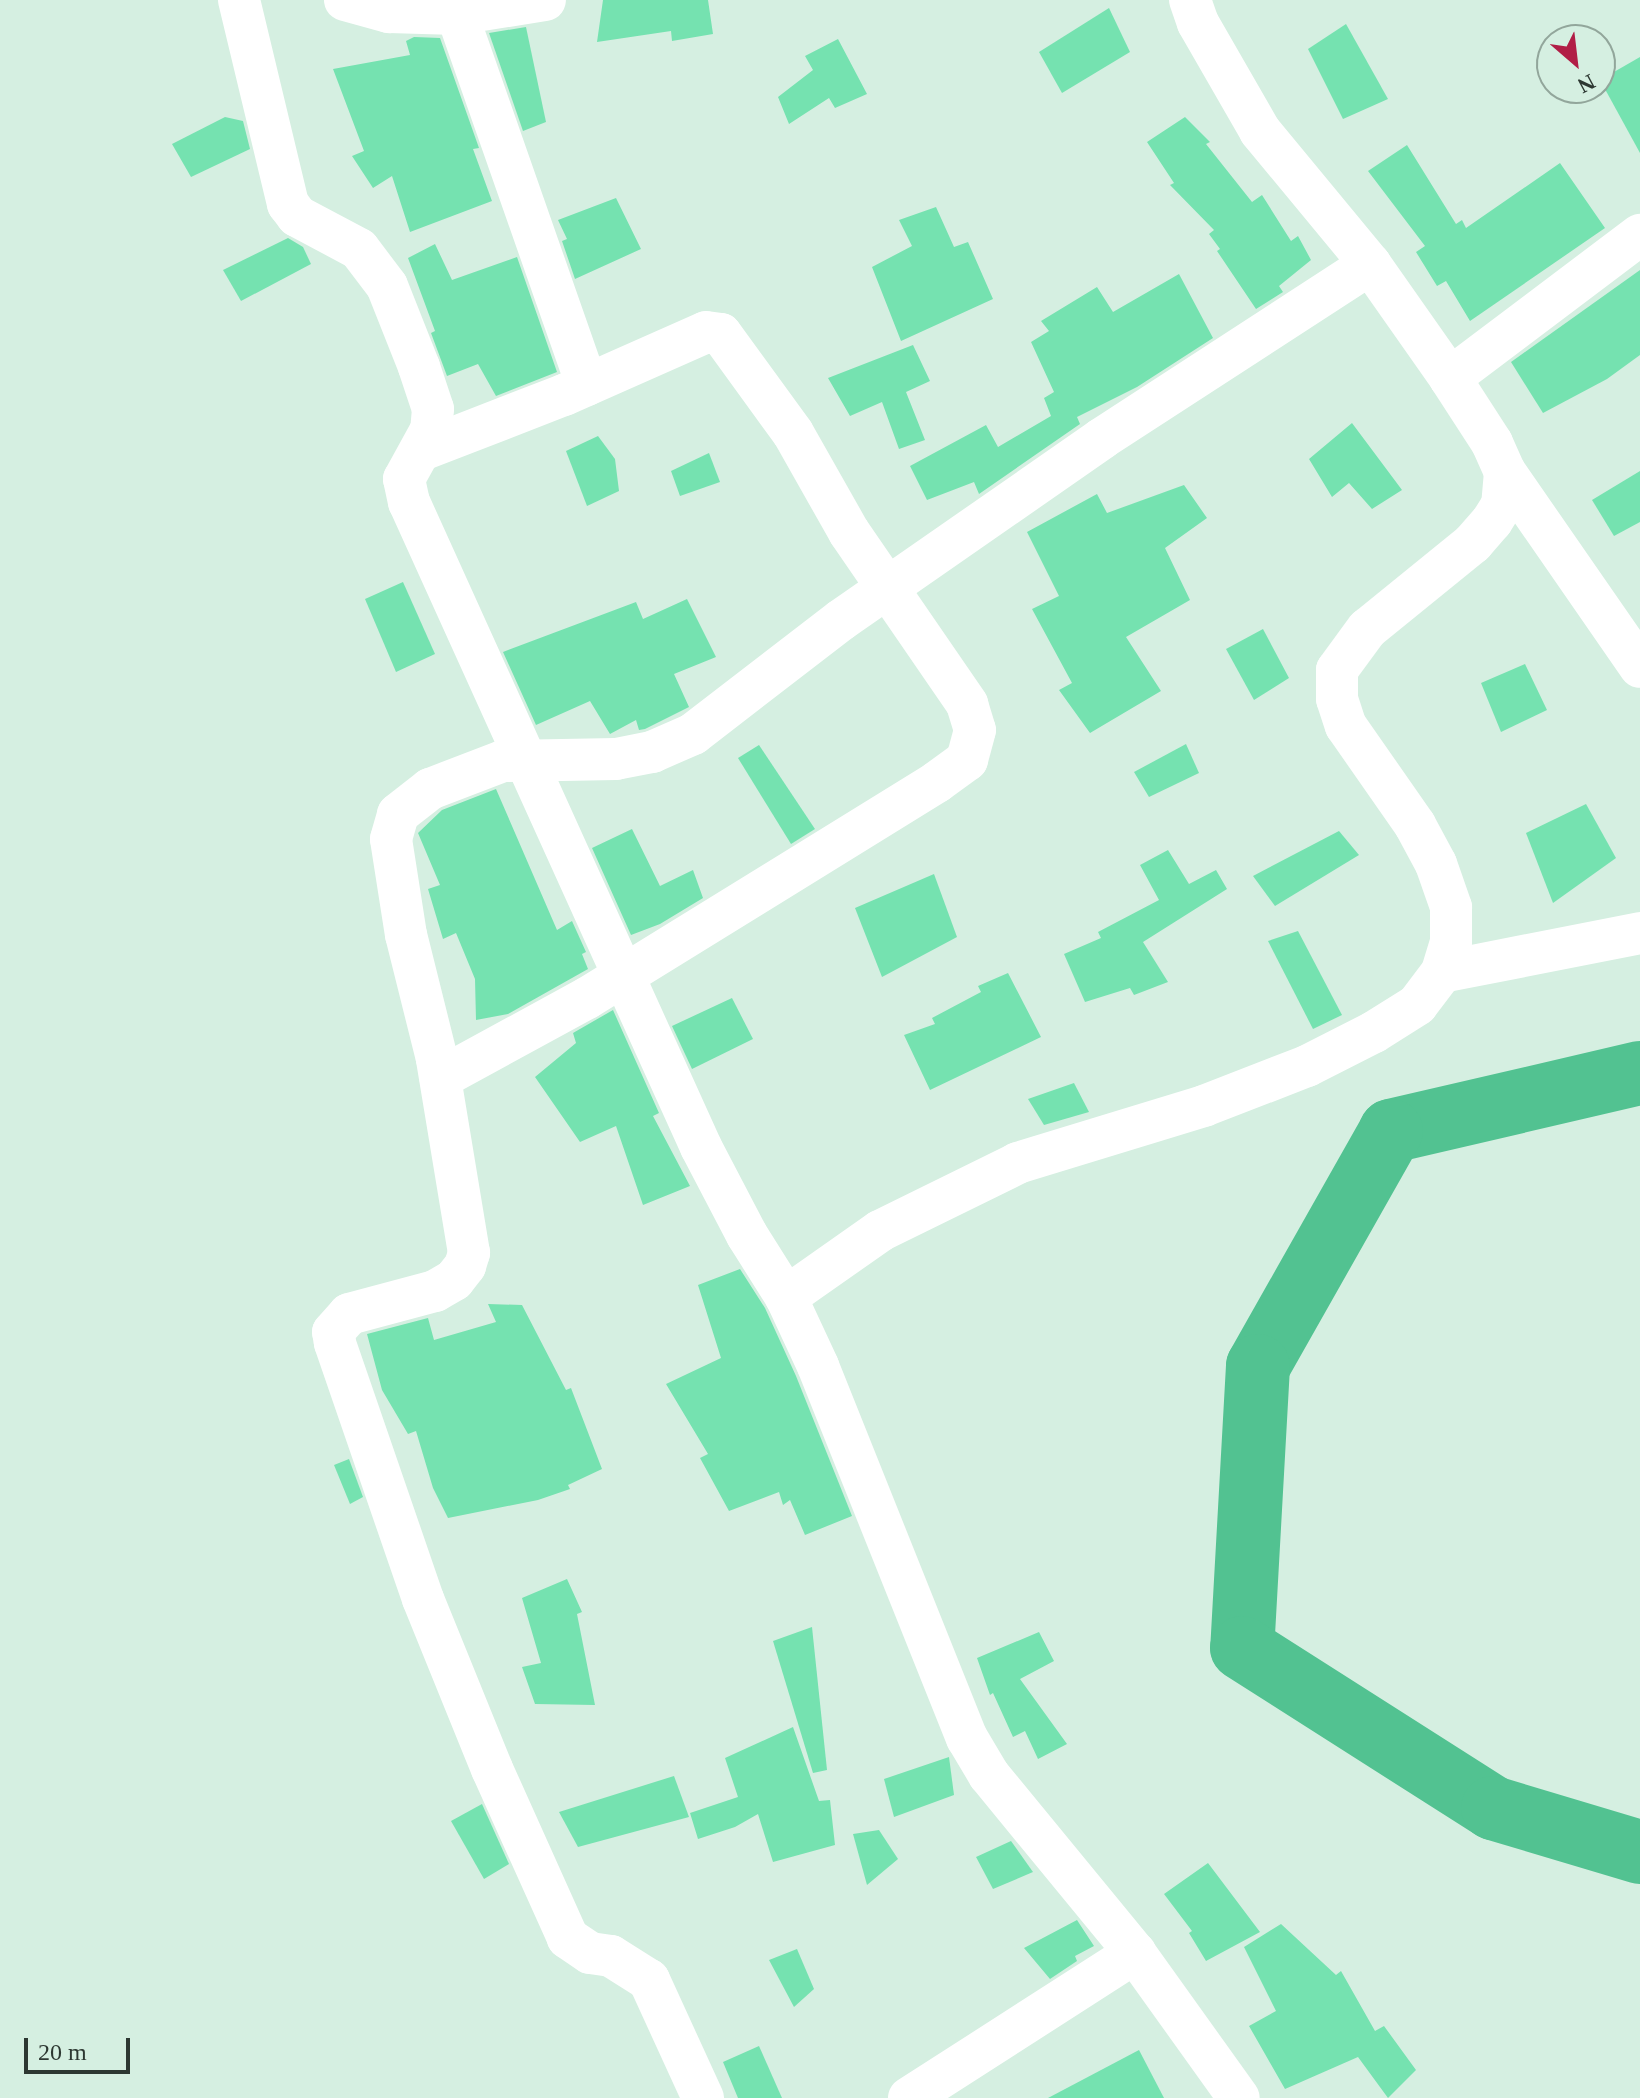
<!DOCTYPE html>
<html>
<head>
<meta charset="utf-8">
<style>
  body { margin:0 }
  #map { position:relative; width:1640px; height:2098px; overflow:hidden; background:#d5efe1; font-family:"Times New Roman",serif }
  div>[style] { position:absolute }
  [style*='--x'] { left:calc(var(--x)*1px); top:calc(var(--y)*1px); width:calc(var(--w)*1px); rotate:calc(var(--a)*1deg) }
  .river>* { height:64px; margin:-32px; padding:0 32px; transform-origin:32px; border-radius:32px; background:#52c291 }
  .building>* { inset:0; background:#75e2b0 }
  .minor>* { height:42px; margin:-21px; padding:0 21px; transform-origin:21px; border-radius:21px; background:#fff }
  span { translate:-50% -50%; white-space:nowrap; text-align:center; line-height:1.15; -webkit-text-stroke:7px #d5efe1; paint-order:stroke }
  .north { position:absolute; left:1536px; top:24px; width:80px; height:80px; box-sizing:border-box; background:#d5efe1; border:2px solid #92a69b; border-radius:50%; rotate:152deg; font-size:22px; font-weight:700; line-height:32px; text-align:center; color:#2d3832 }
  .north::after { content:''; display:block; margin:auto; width:28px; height:36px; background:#b11e46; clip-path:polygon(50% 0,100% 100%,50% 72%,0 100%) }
  .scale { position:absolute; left:24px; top:2038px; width:106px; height:36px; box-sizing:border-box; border:4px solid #2d3832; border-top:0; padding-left:10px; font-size:24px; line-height:28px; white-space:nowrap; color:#2d3832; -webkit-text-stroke:6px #d5efe1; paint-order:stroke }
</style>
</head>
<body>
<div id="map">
  <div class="river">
    <i style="--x:1640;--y:1073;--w:256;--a:166.9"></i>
    <i style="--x:1391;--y:1131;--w:270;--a:119.5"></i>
    <i style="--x:1258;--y:1366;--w:282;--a:93.2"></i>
    <i style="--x:1242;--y:1648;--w:298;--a:32.5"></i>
    <i style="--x:1493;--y:1808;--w:153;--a:16.7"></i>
  </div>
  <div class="building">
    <i style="clip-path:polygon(603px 0,708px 0,713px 34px,672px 41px,671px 31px,597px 42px)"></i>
    <i style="clip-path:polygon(1109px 8px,1130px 52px,1062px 93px,1039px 52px)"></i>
    <i style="clip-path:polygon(1346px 24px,1388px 99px,1343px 119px,1308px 49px)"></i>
    <i style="clip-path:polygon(526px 27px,546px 122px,523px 131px,489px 33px)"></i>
    <i style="clip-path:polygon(414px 37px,440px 38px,479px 148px,473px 149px,492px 201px,410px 232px,392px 176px,373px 188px,352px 156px,364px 151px,333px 69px,410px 55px,406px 41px)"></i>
    <i style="clip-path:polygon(838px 39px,867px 94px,835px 108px,829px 98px,789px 124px,778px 97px,813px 70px,805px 56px)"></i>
    <i style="clip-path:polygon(1640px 57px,1640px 153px,1600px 80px)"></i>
    <i style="clip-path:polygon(225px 117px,243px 121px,250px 149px,191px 177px,172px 144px)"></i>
    <i style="clip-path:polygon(1185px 117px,1210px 142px,1206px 144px,1252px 202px,1262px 195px,1291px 241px,1298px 236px,1311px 260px,1279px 286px,1283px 292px,1256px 309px,1217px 251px,1220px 249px,1209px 234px,1214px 230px,1170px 185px,1174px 183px,1147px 142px)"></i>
    <i style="clip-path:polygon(1407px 145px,1456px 224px,1462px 220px,1466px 228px,1560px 163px,1605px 228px,1470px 321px,1446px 281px,1437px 286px,1416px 252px,1425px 246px,1368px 171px)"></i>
    <i style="clip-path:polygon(616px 198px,641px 249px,575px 279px,562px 241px,567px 239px,558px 220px)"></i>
    <i style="clip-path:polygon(936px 207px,954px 247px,968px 242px,993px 299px,901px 341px,872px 267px,912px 246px,899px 220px)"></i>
    <i style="clip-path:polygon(288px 238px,303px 247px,311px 264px,241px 301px,223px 270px)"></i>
    <i style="clip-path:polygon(435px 244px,452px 280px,517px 257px,557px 372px,496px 396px,478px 364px,447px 376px,431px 333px,435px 331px,408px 258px)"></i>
    <i style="clip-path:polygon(1640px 270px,1640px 355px,1607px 379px,1543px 413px,1511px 362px)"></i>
    <i style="clip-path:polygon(1179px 274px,1213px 338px,1137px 387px,1077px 417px,1080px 424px,979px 494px,974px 482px,927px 500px,910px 466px,986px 425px,998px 447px,1051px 416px,1044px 398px,1054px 392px,1031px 342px,1049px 331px,1041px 321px,1097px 287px,1113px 312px)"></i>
    <i style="clip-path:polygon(913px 345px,930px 381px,906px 392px,925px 440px,899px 449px,882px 402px,850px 416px,828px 378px)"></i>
    <i style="clip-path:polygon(1352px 423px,1402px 490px,1372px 509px,1349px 483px,1332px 497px,1309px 459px)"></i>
    <i style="clip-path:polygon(598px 436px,615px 459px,619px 491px,587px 506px,566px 451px)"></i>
    <i style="clip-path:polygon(709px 453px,720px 482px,680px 496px,671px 471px)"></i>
    <i style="clip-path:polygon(1640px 471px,1640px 522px,1614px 536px,1592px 500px)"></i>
    <i style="clip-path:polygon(1184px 485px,1207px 518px,1165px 548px,1190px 600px,1126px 637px,1161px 691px,1090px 733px,1059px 690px,1072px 683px,1032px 609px,1059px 596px,1027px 532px,1097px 494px,1107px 513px)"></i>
    <i style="clip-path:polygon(403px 582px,435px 654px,396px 672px,365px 599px)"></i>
    <i style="clip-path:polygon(687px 599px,716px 657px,674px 674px,689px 707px,645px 729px,639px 730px,636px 720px,610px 734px,590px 701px,536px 725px,503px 652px,636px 602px,643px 619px)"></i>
    <i style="clip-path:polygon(1263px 629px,1289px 678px,1254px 700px,1226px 649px)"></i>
    <i style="clip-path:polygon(1525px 664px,1547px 710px,1501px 732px,1481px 683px)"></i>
    <i style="clip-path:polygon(1186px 744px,1199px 773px,1149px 797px,1134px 772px)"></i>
    <i style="clip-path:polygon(759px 745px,815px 829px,791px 844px,738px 758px)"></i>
    <i style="clip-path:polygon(496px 789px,557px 930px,572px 921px,586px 952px,582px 954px,588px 969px,508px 1014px,476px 1020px,475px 979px,456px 933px,443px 939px,428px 889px,440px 885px,418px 833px,442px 810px)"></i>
    <i style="clip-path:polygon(1586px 804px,1616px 858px,1553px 903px,1526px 833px)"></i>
    <i style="clip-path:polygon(632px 829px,660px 886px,693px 870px,703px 898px,660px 924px,631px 935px,592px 848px)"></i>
    <i style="clip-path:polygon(1339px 831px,1359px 855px,1275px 906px,1253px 876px)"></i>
    <i style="clip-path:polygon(1168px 850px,1189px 884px,1216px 870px,1227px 889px,1143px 942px,1168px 982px,1134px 995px,1130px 988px,1085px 1002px,1064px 954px,1101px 938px,1098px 932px,1159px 900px,1140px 865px)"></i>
    <i style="clip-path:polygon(934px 874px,957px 937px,882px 977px,855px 908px)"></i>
    <i style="clip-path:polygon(1298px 931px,1342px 1015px,1313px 1029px,1268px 941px)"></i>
    <i style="clip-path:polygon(1008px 973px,1041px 1037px,930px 1090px,904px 1035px,935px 1024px,932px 1018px,981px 992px,978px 986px)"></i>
    <i style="clip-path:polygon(732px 998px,753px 1039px,692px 1069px,672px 1026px)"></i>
    <i style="clip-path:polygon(613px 1010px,659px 1113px,653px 1116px,690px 1186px,643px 1205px,616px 1126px,580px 1142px,535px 1077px,576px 1043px,573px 1033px)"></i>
    <i style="clip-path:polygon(1074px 1083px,1089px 1112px,1044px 1125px,1028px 1099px)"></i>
    <i style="clip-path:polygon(740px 1269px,765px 1308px,796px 1376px,852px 1516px,805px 1535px,790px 1500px,783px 1505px,779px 1492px,729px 1511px,700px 1458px,708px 1454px,666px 1384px,721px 1358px,698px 1285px)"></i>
    <i style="clip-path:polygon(488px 1304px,522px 1305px,566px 1390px,571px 1388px,602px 1469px,568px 1485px,570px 1489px,538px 1500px,448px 1518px,433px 1488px,416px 1431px,408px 1434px,382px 1390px,367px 1334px,428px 1318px,434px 1340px,496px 1322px)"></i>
    <i style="clip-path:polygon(349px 1459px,363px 1497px,350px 1504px,334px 1465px)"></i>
    <i style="clip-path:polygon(567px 1579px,582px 1612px,577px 1614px,595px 1705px,535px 1704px,522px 1667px,541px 1663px,522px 1598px)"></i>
    <i style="clip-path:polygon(812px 1627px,827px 1770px,813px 1773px,773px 1641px)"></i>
    <i style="clip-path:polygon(1039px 1632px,1054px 1661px,1020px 1679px,1067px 1744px,1038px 1759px,1025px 1731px,1013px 1737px,993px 1693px,990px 1695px,977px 1658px)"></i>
    <i style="clip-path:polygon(793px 1727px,819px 1801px,830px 1800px,835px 1845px,773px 1862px,758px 1814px,735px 1827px,698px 1839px,690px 1813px,738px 1797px,725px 1758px)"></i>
    <i style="clip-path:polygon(949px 1757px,954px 1795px,894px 1817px,884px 1779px)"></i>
    <i style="clip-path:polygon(674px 1776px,689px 1817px,578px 1847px,559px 1812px)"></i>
    <i style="clip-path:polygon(482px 1804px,509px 1864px,484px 1879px,451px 1821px)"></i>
    <i style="clip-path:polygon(879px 1830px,898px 1859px,867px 1885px,853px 1834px)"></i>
    <i style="clip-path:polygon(1011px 1841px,1033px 1872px,993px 1889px,976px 1857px)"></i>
    <i style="clip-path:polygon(1208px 1863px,1260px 1932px,1206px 1961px,1189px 1933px,1192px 1931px,1164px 1894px)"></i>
    <i style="clip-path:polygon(1077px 1920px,1094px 1946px,1075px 1956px,1077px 1961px,1050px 1979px,1024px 1948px)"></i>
    <i style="clip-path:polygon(1281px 1924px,1336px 1975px,1341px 1971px,1375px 2031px,1384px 2026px,1416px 2070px,1388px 2098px,1358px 2057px,1285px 2089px,1249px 2026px,1276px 2011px,1244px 1947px)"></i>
    <i style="clip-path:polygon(797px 1949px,814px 1989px,794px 2007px,769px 1960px)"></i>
    <i style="clip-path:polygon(759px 2046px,782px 2098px,738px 2098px,723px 2062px)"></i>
    <i style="clip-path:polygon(1139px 2050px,1164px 2098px,1048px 2098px)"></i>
  </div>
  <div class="minor">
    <i style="--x:239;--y:0;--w:210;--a:76.5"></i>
    <i style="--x:288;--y:204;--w:15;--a:53"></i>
    <i style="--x:297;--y:216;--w:70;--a:28"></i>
    <i style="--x:359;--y:249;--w:46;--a:52.9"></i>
    <i style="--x:387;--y:286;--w:87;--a:68.4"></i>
    <i style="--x:419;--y:367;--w:44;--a:71.6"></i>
    <i style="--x:433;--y:409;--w:21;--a:95"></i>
    <i style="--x:431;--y:430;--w:56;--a:118.9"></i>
    <i style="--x:404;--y:479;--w:24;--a:78"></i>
    <i style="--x:409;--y:502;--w:708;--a:65.64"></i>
    <i style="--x:701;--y:1147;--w:99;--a:62.4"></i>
    <i style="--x:747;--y:1235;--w:73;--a:57.8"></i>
    <i style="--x:345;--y:0;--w:46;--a:15.3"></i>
    <i style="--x:389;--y:12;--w:68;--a:1.7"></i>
    <i style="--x:457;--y:14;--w:89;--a:-9"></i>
    <i style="--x:1190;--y:0;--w:24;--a:71"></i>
    <i style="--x:1198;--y:23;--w:125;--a:60.1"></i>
    <i style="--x:1260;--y:131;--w:173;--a:50.4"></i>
    <i style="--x:1370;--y:264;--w:139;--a:54.9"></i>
    <i style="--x:1450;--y:378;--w:77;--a:57.1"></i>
    <i style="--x:1492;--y:443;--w:32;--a:66"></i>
    <i style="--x:1505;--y:472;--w:33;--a:95"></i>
    <i style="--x:1502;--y:505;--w:19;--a:122"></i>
    <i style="--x:1492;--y:521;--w:29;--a:131"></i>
    <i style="--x:1473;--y:543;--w:136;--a:140.9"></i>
    <i style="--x:1367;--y:629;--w:51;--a:126.2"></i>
    <i style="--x:1337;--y:670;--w:29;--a:90"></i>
    <i style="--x:1337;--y:699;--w:28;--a:72"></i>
    <i style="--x:1346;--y:726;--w:121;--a:55.1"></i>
    <i style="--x:1415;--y:825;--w:44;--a:61.7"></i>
    <i style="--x:1436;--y:864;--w:46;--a:70.8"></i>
    <i style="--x:1451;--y:907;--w:35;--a:90"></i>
    <i style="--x:1451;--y:942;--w:31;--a:107"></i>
    <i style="--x:1442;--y:972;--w:41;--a:127.1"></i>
    <i style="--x:1417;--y:1005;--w:51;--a:147.9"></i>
    <i style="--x:1374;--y:1032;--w:75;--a:153.1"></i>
    <i style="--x:1307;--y:1066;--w:110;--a:158.8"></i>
    <i style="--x:1204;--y:1106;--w:195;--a:163"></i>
    <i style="--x:1018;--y:1163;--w:154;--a:153.8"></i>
    <i style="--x:880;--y:1231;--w:115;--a:144.9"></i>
    <i style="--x:786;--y:1297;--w:76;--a:65.1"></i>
    <i style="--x:818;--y:1366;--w:401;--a:68.2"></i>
    <i style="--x:967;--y:1738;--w:43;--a:59.3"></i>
    <i style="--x:989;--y:1775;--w:230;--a:50.6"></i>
    <i style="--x:1135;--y:1953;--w:178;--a:54.4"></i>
    <i style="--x:457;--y:14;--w:393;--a:70.7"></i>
    <i style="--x:1450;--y:378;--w:238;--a:-37"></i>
    <i style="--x:422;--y:450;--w:152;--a:-21.2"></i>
    <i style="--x:564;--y:395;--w:155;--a:-23.9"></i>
    <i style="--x:706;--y:332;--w:15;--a:8"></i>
    <i style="--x:721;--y:334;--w:122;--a:54"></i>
    <i style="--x:793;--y:433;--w:114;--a:60.5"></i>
    <i style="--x:849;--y:532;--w:209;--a:55.5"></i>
    <i style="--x:967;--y:704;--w:27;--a:73"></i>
    <i style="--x:975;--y:730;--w:31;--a:105"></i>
    <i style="--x:967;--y:760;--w:37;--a:144"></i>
    <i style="--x:937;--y:782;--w:411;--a:148.3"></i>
    <i style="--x:587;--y:998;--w:167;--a:151.4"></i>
    <i style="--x:1505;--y:472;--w:237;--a:55.3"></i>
    <i style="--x:1442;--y:972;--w:202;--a:-11.1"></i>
    <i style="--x:703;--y:2098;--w:130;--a:-114.6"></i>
    <i style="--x:649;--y:1980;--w:45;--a:-147.7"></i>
    <i style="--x:611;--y:1956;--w:21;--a:-172"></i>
    <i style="--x:590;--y:1953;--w:27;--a:-146"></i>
    <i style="--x:568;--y:1938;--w:185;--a:-114.2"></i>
    <i style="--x:492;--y:1769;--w:183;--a:-112.1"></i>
    <i style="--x:423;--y:1599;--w:271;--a:-109"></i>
    <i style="--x:335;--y:1343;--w:11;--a:-100"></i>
    <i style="--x:333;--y:1332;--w:24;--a:-48"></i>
    <i style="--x:349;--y:1314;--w:89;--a:-15"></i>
    <i style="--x:435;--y:1291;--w:22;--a:-30"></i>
    <i style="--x:454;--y:1280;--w:18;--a:-52"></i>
    <i style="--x:465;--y:1266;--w:14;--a:-73"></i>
    <i style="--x:469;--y:1253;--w:197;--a:-99.4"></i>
    <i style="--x:437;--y:1059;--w:128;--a:-104"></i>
    <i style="--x:406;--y:935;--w:97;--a:-98.9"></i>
    <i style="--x:391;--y:839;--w:26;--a:-74"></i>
    <i style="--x:398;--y:814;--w:41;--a:-38"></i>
    <i style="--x:430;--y:789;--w:78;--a:-21"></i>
    <i style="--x:503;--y:761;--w:113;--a:-1"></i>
    <i style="--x:616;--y:759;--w:37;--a:-11"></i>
    <i style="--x:652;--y:752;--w:45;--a:-23.7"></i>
    <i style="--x:693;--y:734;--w:187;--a:-37.6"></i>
    <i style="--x:841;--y:620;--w:317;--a:-34.8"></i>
    <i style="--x:1101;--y:439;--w:321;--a:-33"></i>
    <i style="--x:909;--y:2098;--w:269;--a:-32.7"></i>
  </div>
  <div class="north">N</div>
  <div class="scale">20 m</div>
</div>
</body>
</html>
